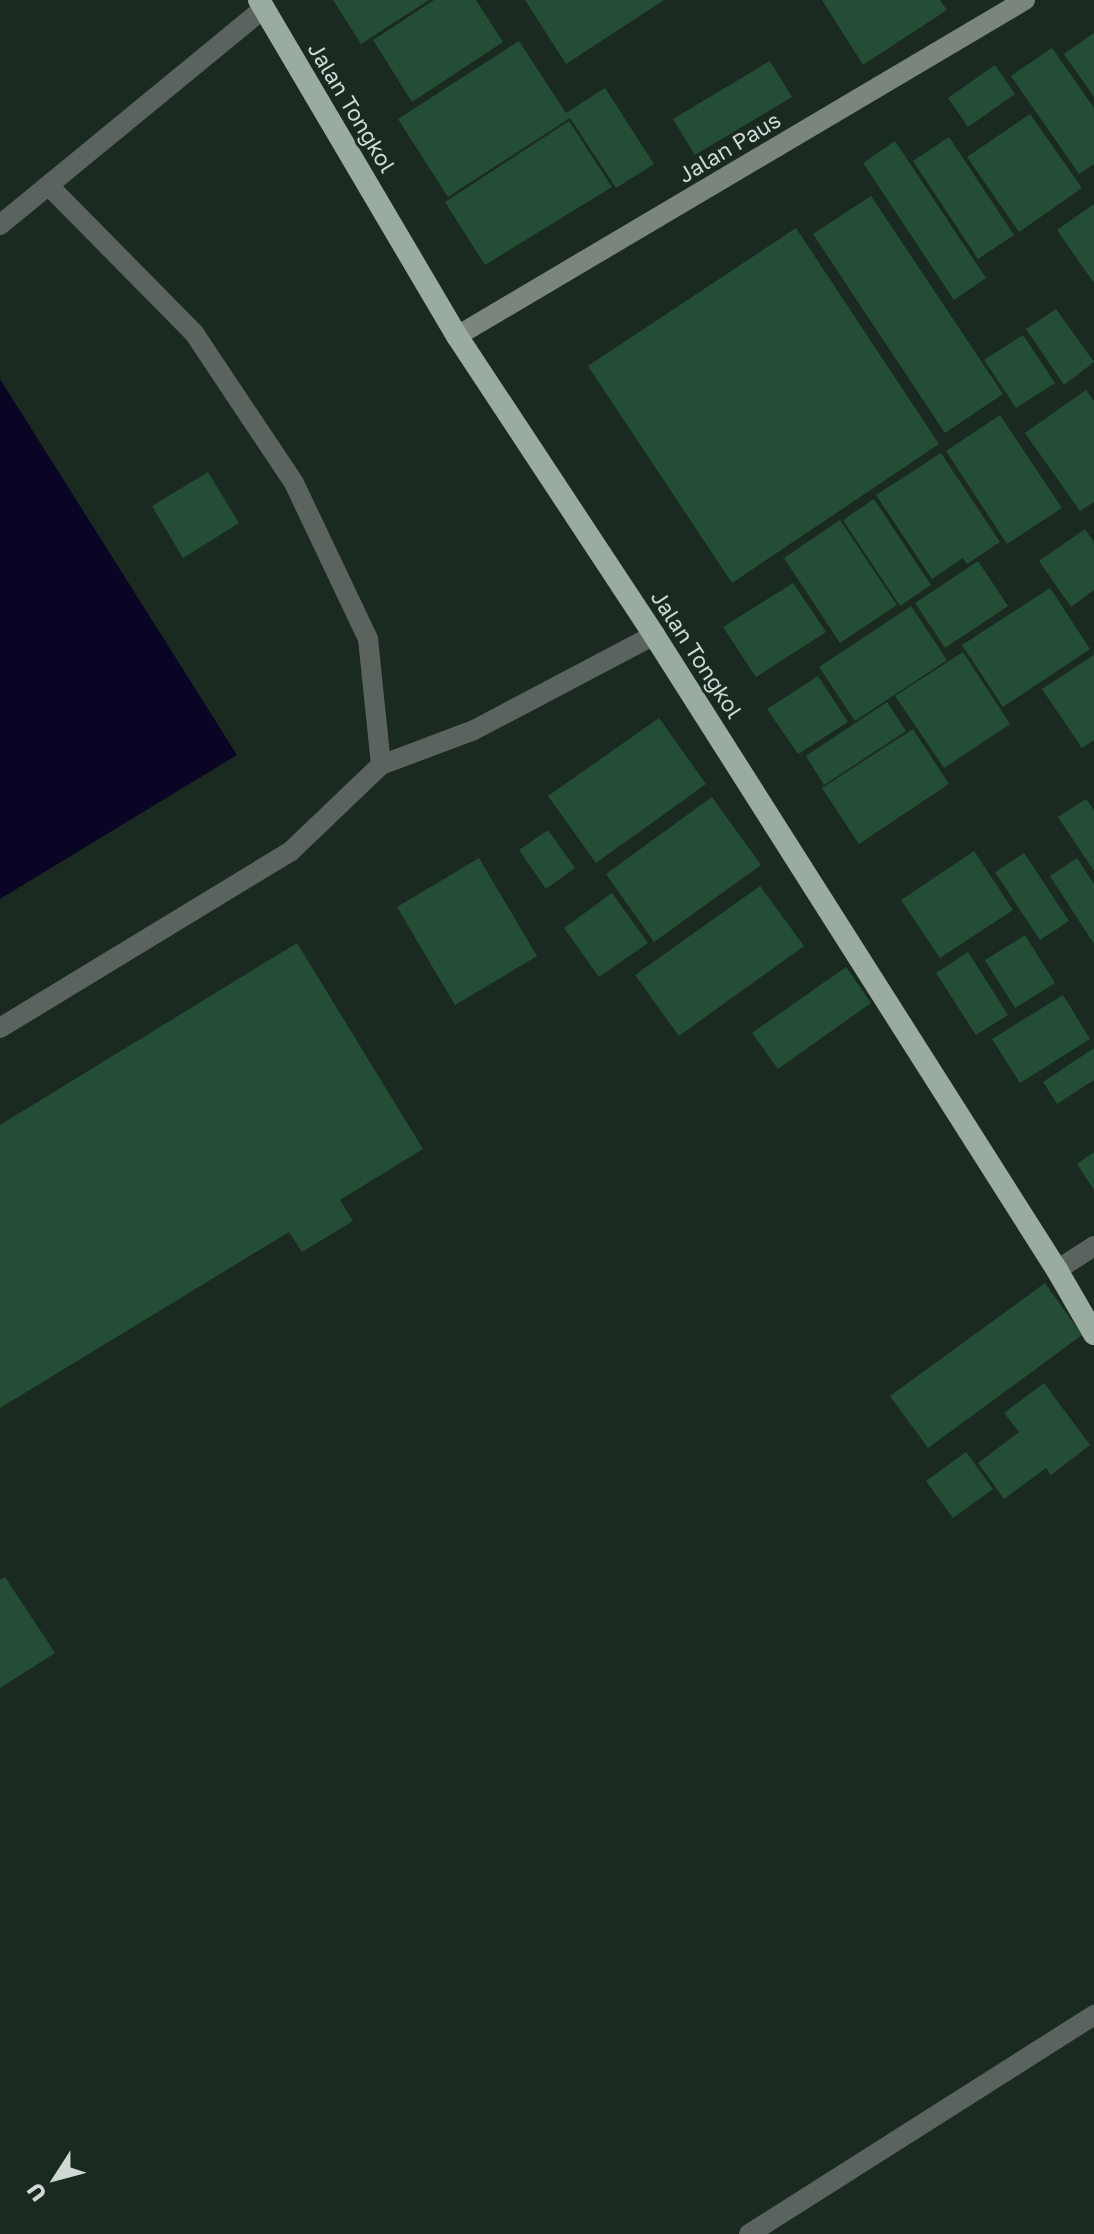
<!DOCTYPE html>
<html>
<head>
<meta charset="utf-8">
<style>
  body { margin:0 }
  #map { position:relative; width:1094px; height:2234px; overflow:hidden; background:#1b2a20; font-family:"Golos Text",sans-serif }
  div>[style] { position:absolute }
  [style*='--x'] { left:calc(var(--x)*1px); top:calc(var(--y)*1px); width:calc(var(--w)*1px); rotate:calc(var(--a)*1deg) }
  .water>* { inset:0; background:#0a0524 }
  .building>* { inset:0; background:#244d35 }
  .service>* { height:20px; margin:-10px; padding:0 10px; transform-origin:10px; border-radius:10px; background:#5b635e }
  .minor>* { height:20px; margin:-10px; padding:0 10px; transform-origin:10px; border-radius:10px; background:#5b635e }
  .secondary>* { height:20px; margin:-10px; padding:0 10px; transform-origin:10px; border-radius:10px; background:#79857d }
  .trunk>* { height:22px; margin:-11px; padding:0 11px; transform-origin:11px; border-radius:11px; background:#9aaca0 }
  span { translate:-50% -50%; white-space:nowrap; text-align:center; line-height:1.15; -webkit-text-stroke:6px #1b2a20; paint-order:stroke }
  .street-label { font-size:22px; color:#cfd8d2 }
  .north { position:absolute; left:16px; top:2138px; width:80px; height:80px; -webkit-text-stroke:6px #1b2a20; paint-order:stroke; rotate:234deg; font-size:22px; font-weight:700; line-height:32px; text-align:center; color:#cfd8d2 }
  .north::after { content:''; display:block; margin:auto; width:28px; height:36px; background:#cfd8d2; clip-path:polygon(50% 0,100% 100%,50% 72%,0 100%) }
</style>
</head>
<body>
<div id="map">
  <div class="water">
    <i style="clip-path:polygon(0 379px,237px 755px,0 899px)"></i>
  </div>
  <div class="building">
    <i style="clip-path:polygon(333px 0,429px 0,361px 44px)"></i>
    <i style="clip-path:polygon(434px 0,476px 0,503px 42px,412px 102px,373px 40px)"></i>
    <i style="clip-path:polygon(525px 0,664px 0,566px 64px)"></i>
    <i style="clip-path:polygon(822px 0,940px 0,947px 10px,863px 65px)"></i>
    <i style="clip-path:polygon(1094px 33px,1094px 97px,1064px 54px)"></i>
    <i style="clip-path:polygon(519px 41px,566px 113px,605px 88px,654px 164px,616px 188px,570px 118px,448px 197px,398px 119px)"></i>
    <i style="clip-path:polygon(1052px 48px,1094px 108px,1094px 164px,1079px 174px,1011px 76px)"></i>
    <i style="clip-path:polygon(770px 61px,792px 97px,695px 155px,673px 119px)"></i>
    <i style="clip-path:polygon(995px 65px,1015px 94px,968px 127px,948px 98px)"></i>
    <i style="clip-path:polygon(1030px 114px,1082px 188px,1019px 232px,967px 157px)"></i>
    <i style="clip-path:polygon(569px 121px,612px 187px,485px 265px,445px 202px)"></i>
    <i style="clip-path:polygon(949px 137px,1014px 235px,978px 259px,913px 161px)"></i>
    <i style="clip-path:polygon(895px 141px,986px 278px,954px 300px,863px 163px)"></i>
    <i style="clip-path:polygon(871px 196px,1003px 394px,945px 433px,813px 234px)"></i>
    <i style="clip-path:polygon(1094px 204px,1094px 283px,1057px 230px)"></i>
    <i style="clip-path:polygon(796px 228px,939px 444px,732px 583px,588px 366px)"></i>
    <i style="clip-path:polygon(1056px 309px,1094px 362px,1064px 385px,1026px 329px)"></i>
    <i style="clip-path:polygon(1023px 335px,1055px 383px,1016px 408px,984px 360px)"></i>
    <i style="clip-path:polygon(1086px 390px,1094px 401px,1094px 502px,1080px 511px,1025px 433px)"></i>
    <i style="clip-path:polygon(1000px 415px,1062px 508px,1007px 544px,946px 451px)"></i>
    <i style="clip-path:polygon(941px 453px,1000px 542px,967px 564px,963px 558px,932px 579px,876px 495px)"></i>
    <i style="clip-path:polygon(208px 472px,239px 523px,183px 558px,152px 506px)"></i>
    <i style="clip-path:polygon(874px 499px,931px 585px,900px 606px,843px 520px)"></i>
    <i style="clip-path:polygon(840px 520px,897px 605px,840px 643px,784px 558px)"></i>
    <i style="clip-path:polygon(1085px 529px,1094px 542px,1094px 590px,1071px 607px,1039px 561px)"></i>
    <i style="clip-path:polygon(978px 561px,1008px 606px,945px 648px,915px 603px)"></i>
    <i style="clip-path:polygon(793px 583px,826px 632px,756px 677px,723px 627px)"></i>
    <i style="clip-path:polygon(1050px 588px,1090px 649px,1003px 707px,962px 645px)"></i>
    <i style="clip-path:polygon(911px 606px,947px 660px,855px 721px,819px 667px)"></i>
    <i style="clip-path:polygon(963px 652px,1010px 724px,944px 768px,895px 696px)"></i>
    <i style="clip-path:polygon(1094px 655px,1094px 740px,1082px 748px,1042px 689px)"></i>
    <i style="clip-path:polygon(818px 676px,848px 722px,798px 754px,767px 709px)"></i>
    <i style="clip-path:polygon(887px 702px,906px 731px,824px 785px,806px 756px)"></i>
    <i style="clip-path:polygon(659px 718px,706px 784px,596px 863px,548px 796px)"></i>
    <i style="clip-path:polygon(913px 729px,949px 784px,859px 844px,822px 788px)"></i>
    <i style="clip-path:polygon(712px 797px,761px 865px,654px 942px,606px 874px)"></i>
    <i style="clip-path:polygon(1086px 799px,1094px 810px,1094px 871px,1058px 817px)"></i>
    <i style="clip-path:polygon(548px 830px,575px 868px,546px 889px,519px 850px)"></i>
    <i style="clip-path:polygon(974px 851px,1013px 910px,940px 958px,901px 900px)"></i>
    <i style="clip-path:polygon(1024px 853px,1069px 921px,1040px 940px,995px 872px)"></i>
    <i style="clip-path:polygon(479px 858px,537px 956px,455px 1005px,397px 907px)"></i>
    <i style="clip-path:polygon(1077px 858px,1094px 884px,1094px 944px,1050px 876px)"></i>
    <i style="clip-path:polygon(760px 886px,804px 946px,679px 1036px,635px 975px)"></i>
    <i style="clip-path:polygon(612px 893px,648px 943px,599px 977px,564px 928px)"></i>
    <i style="clip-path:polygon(1025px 935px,1055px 983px,1015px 1008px,985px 960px)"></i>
    <i style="clip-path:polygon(297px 943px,423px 1149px,340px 1200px,353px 1221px,302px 1252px,289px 1232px,0 1408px,0 1125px)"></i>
    <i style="clip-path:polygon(968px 952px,1008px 1015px,976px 1035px,936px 973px)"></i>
    <i style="clip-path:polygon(846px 967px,871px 1003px,778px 1069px,752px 1033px)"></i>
    <i style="clip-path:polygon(1063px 995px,1090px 1039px,1020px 1083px,992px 1039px)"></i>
    <i style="clip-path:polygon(1094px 1048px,1094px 1080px,1057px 1104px,1043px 1082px)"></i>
    <i style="clip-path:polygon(1094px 1152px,1094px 1190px,1077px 1164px)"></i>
    <i style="clip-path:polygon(1045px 1283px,1082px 1335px,928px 1448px,890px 1396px)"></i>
    <i style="clip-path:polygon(1044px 1383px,1090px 1445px,1051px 1475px,1046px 1468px,1004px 1499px,978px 1463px,1019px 1432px,1004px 1413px)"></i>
    <i style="clip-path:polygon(966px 1452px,993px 1489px,953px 1518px,926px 1481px)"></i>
    <i style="clip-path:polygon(5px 1577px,55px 1653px,0 1688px,0 1580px)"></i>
  </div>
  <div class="service">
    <i style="--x:50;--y:187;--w:205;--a:45.4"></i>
    <i style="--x:194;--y:333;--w:180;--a:56.3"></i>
    <i style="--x:294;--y:483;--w:173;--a:64.6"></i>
    <i style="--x:368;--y:639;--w:127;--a:84.1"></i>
    <i style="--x:0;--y:225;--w:342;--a:-39.4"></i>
    <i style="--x:0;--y:1028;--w:341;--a:-31.3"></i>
    <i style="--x:291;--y:851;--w:124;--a:-43.7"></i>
    <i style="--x:381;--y:765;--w:99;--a:-20.6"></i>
    <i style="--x:474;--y:730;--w:204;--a:-27.8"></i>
    <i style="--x:749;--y:2234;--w:409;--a:-32.4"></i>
  </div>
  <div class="minor">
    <i style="--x:1057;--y:1270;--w:44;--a:-33"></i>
  </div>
  <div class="secondary">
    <i style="--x:457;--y:336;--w:660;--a:-30.61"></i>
  </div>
  <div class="trunk">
    <i style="--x:259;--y:0;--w:390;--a:59.5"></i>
    <i style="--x:457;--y:336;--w:358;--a:56.6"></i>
    <i style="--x:654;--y:635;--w:752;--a:57.6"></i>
    <i style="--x:1057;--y:1270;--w:74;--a:60"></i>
  </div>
  <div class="street-label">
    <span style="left:352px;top:107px;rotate:59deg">Jalan Tongkol</span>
    <span style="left:729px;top:147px;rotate:-31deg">Jalan Paus</span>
    <span style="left:697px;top:654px;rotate:57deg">Jalan Tongkol</span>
  </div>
  <div class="north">U</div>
</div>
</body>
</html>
